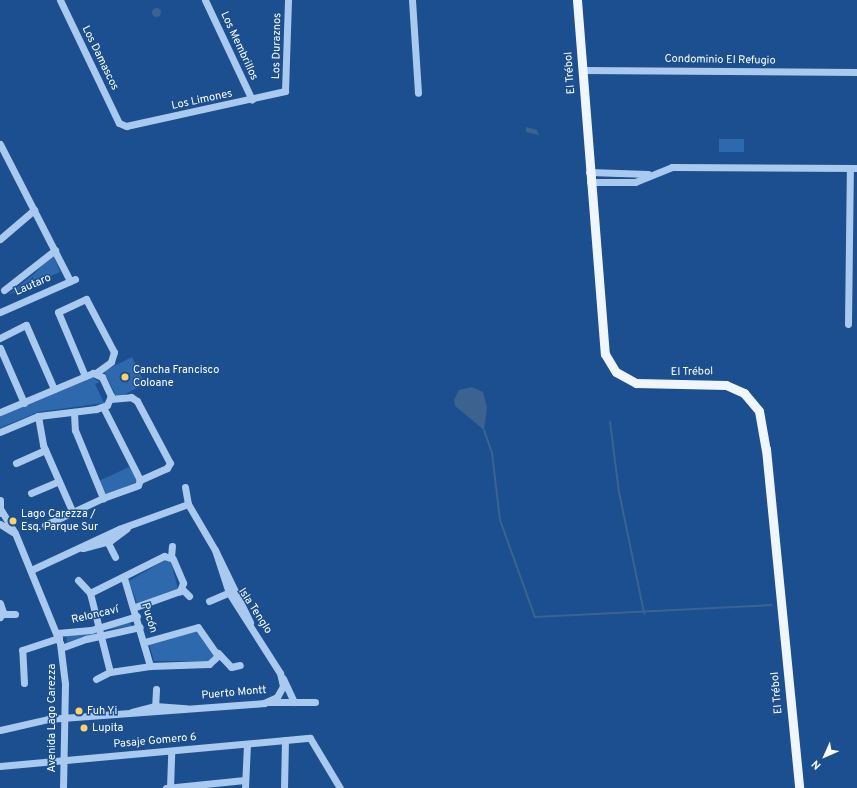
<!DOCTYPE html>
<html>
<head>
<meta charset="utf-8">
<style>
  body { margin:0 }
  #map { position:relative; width:857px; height:788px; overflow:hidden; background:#1b4f8f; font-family:Overpass,sans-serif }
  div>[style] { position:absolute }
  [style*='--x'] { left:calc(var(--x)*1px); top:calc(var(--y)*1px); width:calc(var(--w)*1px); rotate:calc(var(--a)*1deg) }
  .green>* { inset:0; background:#2e69ad }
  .water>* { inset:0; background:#3c6290 }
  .round { border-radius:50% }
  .stream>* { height:2px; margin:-1px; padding:0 1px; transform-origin:1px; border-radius:1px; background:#3c6290 }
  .minor>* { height:7px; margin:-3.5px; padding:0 3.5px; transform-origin:3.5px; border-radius:3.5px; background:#a9c9ee }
  .major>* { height:9px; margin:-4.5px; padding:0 4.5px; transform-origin:4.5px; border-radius:4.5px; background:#f0f6ff }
  .dots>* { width:11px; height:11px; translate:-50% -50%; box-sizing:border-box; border:2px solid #1b4f8f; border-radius:50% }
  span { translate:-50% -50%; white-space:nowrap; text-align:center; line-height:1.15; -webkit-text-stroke:3px #1b4f8f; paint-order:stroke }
  .street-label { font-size:11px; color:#fff }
  .poi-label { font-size:11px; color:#fff }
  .left { translate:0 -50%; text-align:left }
  .north { position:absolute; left:805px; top:736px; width:40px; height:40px; -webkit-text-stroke:3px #1b4f8f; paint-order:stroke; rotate:225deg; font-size:11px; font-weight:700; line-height:16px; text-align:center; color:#fff }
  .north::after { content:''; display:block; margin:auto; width:14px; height:18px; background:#fff; clip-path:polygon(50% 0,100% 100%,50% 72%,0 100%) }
</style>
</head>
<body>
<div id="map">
  <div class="green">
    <i style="clip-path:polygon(719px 139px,744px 139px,744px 152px,719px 152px)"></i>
    <i style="clip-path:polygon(53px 254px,60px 272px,8px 295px,35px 273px)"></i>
    <i style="clip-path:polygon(132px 357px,145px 384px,117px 398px,104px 371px)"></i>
    <i style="clip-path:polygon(91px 377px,100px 382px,95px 384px,104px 403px,38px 412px,0 428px,0 416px)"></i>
    <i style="clip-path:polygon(129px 467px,138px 481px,106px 495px,99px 481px)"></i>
    <i style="clip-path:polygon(165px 560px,171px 562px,178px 589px,137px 603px,129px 581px)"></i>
    <i style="clip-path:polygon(130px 621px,131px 626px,104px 630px)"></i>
    <i style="clip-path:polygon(198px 629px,216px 653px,211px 661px,154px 661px,149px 644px)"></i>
    <i style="clip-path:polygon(97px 631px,98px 633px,67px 642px,66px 635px)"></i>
  </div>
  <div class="water">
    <i class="round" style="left:151.5px;top:7.5px;width:9px;height:9px"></i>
    <i style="clip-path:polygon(526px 127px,537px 130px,539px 135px,526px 132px)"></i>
    <i style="clip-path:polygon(472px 387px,483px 392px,487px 407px,484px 430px,455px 406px,454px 400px,459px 390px)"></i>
  </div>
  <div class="stream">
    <i style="--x:610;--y:422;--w:71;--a:82.7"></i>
    <i style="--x:619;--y:492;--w:124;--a:78.3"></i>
    <i style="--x:484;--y:430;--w:24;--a:71"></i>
    <i style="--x:492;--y:453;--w:67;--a:83.2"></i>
    <i style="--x:500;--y:520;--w:103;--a:70.2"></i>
    <i style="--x:535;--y:617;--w:237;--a:-2.9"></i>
  </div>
  <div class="minor">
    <i style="--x:60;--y:0;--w:136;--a:64.4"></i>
    <i style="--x:119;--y:123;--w:8;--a:23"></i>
    <i style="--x:126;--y:126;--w:163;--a:-12.4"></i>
    <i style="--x:285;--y:91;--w:91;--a:-88.1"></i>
    <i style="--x:205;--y:0;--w:110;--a:64.8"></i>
    <i style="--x:412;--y:0;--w:93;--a:86.3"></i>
    <i style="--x:582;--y:70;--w:275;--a:0.4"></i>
    <i style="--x:0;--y:144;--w:154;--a:62.9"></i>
    <i style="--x:589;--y:172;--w:59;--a:1.9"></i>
    <i style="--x:590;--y:182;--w:45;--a:0"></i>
    <i style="--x:635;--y:182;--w:40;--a:-22"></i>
    <i style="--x:672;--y:167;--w:185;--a:0.3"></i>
    <i style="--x:0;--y:239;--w:45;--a:-40.5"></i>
    <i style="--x:4;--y:290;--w:65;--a:-38.1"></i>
    <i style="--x:0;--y:312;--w:82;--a:-23.7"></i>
    <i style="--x:848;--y:324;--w:156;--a:-89.3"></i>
    <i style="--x:0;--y:338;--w:29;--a:-27"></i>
    <i style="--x:26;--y:325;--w:70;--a:66.4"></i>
    <i style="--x:0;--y:348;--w:60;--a:66.4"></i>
    <i style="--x:85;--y:376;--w:69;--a:-112.9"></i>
    <i style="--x:58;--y:312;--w:31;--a:-25"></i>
    <i style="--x:86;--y:299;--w:60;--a:62.2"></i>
    <i style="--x:114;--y:352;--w:10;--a:107"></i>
    <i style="--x:111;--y:362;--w:19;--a:144"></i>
    <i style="--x:110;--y:399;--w:21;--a:-5"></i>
    <i style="--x:131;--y:397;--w:7;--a:34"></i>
    <i style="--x:137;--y:401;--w:70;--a:62"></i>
    <i style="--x:170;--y:463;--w:6;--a:121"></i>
    <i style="--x:167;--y:468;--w:30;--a:156"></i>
    <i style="--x:103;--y:407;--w:82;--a:63.1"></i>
    <i style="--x:0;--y:412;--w:101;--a:-22.8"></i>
    <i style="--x:93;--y:373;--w:10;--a:24"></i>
    <i style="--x:102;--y:377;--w:21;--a:65"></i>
    <i style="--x:111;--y:396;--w:10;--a:114"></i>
    <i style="--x:107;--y:405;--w:12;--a:160"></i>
    <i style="--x:96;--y:409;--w:58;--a:173.1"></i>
    <i style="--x:38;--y:416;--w:41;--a:157.2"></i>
    <i style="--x:74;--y:413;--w:17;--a:87"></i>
    <i style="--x:75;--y:430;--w:74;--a:67.6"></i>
    <i style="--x:38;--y:416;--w:29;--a:80"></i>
    <i style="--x:43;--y:445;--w:74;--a:66.2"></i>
    <i style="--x:16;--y:463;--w:32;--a:-24"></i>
    <i style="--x:185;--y:487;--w:17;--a:80"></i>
    <i style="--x:31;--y:493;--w:30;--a:-23"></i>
    <i style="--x:103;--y:498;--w:37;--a:-20"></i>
    <i style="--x:138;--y:485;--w:5;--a:-68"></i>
    <i style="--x:0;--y:500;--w:13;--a:90"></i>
    <i style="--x:1;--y:510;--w:27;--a:59"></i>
    <i style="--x:15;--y:533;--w:119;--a:67.8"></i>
    <i style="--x:60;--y:643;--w:41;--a:83"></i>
    <i style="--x:65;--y:684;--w:104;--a:91.1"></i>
    <i style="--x:0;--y:524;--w:15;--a:32"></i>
    <i style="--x:45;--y:525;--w:64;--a:-25"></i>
    <i style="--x:106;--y:539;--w:20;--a:63"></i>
    <i style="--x:83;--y:548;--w:28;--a:-15"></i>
    <i style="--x:110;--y:541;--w:21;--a:-37"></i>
    <i style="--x:216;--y:552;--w:78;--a:64.1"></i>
    <i style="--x:171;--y:557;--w:11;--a:-85"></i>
    <i style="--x:124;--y:578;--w:92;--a:73.5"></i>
    <i style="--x:78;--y:580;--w:18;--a:47"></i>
    <i style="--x:182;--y:589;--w:10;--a:45"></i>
    <i style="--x:90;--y:593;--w:83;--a:-26.6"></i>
    <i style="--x:164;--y:556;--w:9;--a:18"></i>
    <i style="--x:173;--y:559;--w:26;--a:67"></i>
    <i style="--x:183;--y:583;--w:9;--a:111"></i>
    <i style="--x:180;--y:591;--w:48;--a:160.4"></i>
    <i style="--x:90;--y:593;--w:81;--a:75.8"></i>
    <i style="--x:209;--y:601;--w:26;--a:-23"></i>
    <i style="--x:0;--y:603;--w:9;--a:72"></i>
    <i style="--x:3;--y:612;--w:6;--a:121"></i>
    <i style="--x:2;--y:614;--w:13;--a:0"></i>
    <i style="--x:57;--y:633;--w:34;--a:-5"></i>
    <i style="--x:91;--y:630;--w:48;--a:-16.9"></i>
    <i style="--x:61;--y:648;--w:27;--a:-20"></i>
    <i style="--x:86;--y:639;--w:55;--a:-12.5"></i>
    <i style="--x:218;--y:653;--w:19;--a:47"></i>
    <i style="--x:231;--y:667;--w:9;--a:-13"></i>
    <i style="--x:110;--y:672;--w:40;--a:-8.5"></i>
    <i style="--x:150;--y:666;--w:59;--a:-1.9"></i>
    <i style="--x:209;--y:664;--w:12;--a:-42"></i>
    <i style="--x:218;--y:656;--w:35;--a:-125"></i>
    <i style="--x:198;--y:627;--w:55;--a:164.2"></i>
    <i style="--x:96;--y:679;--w:16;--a:-27"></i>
    <i style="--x:24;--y:683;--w:33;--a:-93"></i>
    <i style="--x:22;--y:650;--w:39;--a:-18"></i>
    <i style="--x:268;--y:702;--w:26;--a:0"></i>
    <i style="--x:294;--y:702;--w:26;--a:-115"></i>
    <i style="--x:294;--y:702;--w:21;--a:0"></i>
    <i style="--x:155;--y:709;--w:20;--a:-87"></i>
    <i style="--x:132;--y:712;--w:24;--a:-15"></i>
    <i style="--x:155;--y:706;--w:31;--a:4"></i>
    <i style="--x:0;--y:730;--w:49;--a:-12.9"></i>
    <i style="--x:48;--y:719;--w:217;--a:-4.2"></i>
    <i style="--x:264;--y:703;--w:14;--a:-25"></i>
    <i style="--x:277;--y:697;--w:13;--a:-61"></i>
    <i style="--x:283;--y:686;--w:13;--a:-103"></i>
    <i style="--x:280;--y:673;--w:95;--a:-122.5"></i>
    <i style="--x:229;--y:593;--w:45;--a:-108"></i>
    <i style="--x:215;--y:550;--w:53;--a:-120.4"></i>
    <i style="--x:188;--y:504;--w:73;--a:160.1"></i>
    <i style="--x:119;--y:529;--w:97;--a:155"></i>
    <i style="--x:0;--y:766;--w:311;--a:-5.2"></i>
    <i style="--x:310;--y:738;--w:58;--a:59"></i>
    <i style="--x:166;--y:788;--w:79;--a:-5.8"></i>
    <i style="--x:170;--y:788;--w:37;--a:-88"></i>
    <i style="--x:245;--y:788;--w:44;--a:-87.4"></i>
    <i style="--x:284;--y:788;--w:48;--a:-88.8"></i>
  </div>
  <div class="major">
    <i style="--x:577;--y:0;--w:355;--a:85.5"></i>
    <i style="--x:605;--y:354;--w:21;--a:59"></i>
    <i style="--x:616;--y:372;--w:23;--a:29"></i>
    <i style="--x:636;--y:383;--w:90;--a:1.3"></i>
    <i style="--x:726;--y:385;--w:20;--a:24"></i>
    <i style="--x:744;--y:393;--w:23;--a:50"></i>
    <i style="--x:759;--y:411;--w:39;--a:80"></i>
    <i style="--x:766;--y:449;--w:341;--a:84.4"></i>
  </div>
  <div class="dots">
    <i style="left:125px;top:377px;background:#ffd166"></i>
    <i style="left:13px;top:521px;background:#ffd166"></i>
    <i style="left:79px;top:711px;background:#ffd166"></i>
    <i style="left:84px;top:728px;background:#ffd166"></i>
  </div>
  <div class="street-label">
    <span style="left:239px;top:46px;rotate:65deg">Los Membrillos</span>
    <span style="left:277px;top:46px;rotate:-89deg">Los Duraznos</span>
    <span style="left:100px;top:58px;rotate:64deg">Los Damascos</span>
    <span style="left:720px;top:60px;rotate:1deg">Condominio El Refugio</span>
    <span style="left:570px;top:73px;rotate:-94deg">El Trébol</span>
    <span style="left:202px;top:100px;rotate:-12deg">Los Limones</span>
    <span style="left:33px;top:285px;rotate:-24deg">Lautaro</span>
    <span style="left:692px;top:372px;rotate:-1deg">El Trébol</span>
    <span style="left:255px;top:611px;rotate:57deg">Isla Tenglo</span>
    <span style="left:95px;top:615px;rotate:-13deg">Reloncaví</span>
    <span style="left:149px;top:618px;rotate:73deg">Pucón</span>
    <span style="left:234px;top:693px;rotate:-5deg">Puerto Montt</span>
    <span style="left:777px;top:693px;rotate:-95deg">El Trébol</span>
    <span style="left:52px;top:718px;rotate:-90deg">Avenida Lago Carezza</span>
    <span style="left:155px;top:741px;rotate:-5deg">Pasaje Gomero 6</span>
  </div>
  <div class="poi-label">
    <span class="left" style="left:133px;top:377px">Cancha Francisco<br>Coloane</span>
    <span class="left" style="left:21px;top:521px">Lago Carezza /<br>Esq. Parque Sur</span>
    <span class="left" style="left:87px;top:711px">Fuh Yi</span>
    <span class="left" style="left:92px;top:728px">Lupita</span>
  </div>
  <div class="north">N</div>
</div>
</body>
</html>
